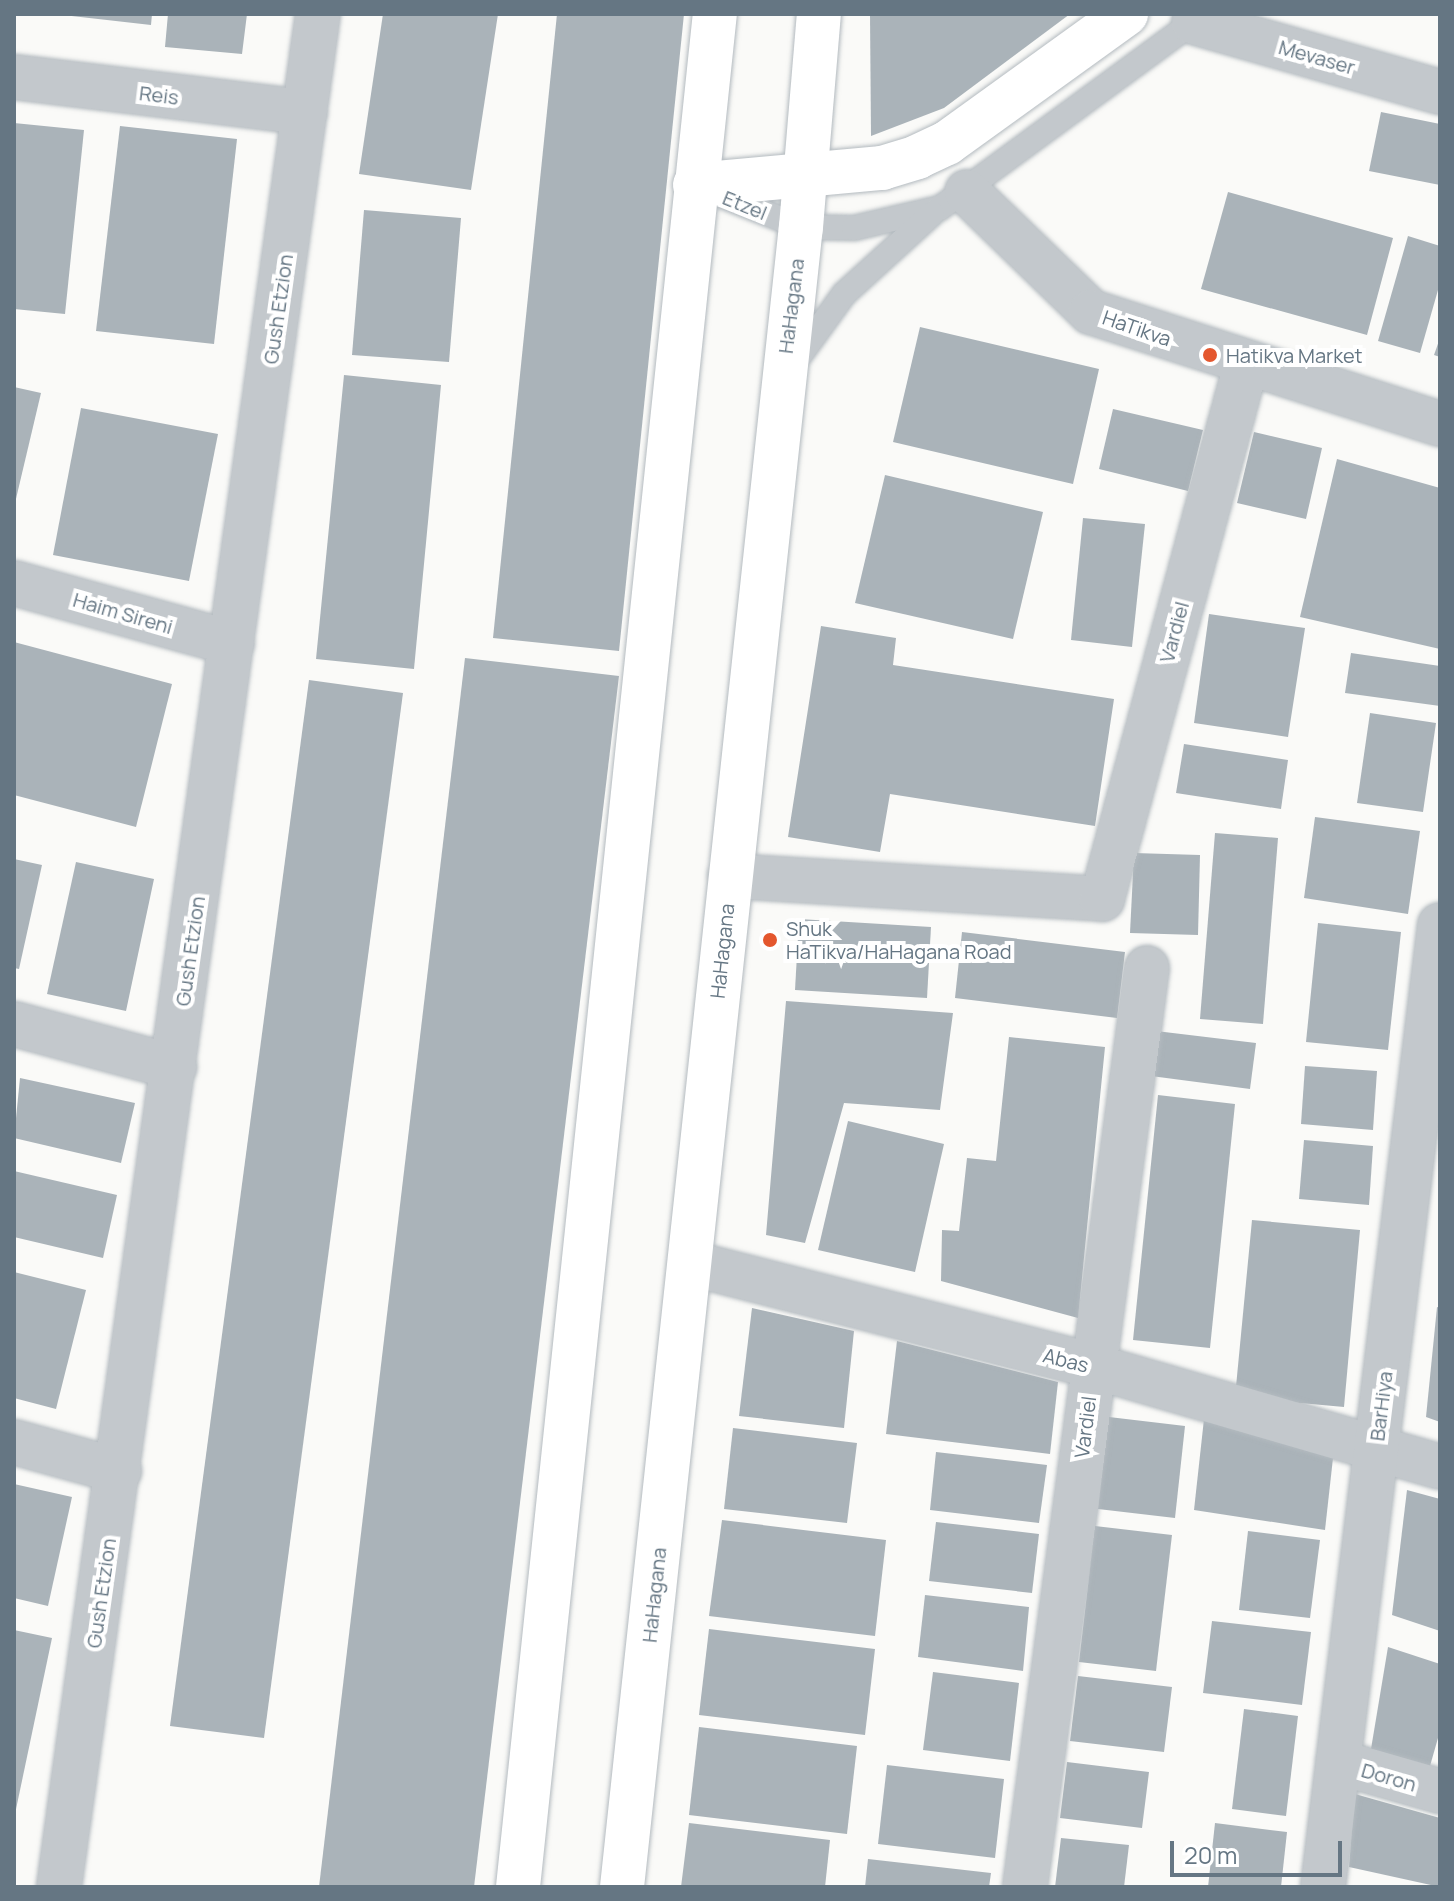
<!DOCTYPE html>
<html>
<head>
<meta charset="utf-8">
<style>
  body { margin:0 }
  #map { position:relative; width:1454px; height:1901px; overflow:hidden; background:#fafaf8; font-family:Manrope,sans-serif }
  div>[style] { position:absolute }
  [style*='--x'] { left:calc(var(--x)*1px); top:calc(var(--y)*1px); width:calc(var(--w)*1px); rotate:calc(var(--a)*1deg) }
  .building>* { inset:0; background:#aab3b9 }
  .roads { filter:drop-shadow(0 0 2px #b3babf) drop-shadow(0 0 2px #b3babf) }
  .lane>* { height:24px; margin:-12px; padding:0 12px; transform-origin:12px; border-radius:12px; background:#c3c8cc }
  .street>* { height:44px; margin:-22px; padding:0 22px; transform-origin:22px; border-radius:22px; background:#c3c8cc }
  .secondary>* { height:44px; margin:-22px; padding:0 22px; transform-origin:22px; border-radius:22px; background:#fff }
  .dots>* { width:22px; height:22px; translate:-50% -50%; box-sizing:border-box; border:4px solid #fff; border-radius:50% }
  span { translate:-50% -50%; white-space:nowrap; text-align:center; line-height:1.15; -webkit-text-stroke:8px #fff; paint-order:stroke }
  .street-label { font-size:20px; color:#657683 }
  .poi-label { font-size:20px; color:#657683 }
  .left { translate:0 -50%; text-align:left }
  .frame { position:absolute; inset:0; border:16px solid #657683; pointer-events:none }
  .scale { position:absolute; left:1170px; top:1841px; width:172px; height:36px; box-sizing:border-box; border:4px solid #657683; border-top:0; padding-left:10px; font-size:24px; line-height:28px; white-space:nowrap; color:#657683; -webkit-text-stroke:6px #fff; paint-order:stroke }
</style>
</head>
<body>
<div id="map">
  <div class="building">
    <i style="clip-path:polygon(54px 14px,152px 14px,151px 25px)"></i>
    <i style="clip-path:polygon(168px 14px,247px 14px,242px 54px,165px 47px)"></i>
    <i style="clip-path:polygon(383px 14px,498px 14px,471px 190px,359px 174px)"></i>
    <i style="clip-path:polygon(557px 14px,684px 14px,619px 651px,493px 638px)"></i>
    <i style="clip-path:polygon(870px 14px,1070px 14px,944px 108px,871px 136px)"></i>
    <i style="clip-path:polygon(1381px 112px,1440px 124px,1440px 185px,1369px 171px)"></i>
    <i style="clip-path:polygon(14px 123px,84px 130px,65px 314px,14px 309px)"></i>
    <i style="clip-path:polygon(120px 126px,237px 139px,214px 344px,96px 331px)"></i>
    <i style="clip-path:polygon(1228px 192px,1393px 238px,1367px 335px,1201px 289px)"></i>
    <i style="clip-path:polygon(364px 210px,461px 218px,449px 362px,352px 355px)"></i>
    <i style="clip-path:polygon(1408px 236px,1440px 246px,1440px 283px,1420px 353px,1378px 341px)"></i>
    <i style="clip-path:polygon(920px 327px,1099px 369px,1073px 484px,893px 442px)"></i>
    <i style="clip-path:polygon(1440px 338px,1440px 357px,1434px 355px)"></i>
    <i style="clip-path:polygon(344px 375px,441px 385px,414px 669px,316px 659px)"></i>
    <i style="clip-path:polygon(14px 387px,41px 393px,15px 503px,14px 503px)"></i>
    <i style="clip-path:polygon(81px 408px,218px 434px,189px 581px,53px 555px)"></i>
    <i style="clip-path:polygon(1113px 409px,1203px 430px,1188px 491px,1099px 469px)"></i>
    <i style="clip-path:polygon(1254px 432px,1322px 448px,1306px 519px,1237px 503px)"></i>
    <i style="clip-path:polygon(1337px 459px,1440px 488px,1440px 649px,1300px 617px)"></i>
    <i style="clip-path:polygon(885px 475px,1043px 512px,1013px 639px,855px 603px)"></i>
    <i style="clip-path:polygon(1083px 518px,1145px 524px,1132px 647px,1071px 640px)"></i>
    <i style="clip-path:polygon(1209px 614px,1305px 628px,1288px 737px,1194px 723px)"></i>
    <i style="clip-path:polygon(821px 626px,896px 638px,893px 665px,1114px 699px,1095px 826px,890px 794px,880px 852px,788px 837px)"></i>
    <i style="clip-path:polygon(14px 642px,172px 684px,136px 827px,14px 795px)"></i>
    <i style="clip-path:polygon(1351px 653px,1440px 666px,1440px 706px,1345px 693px)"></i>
    <i style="clip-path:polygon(465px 658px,619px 676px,474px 1887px,319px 1887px)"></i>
    <i style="clip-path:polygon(309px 680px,403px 693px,264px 1738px,170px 1726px)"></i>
    <i style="clip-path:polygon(1370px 713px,1436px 723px,1423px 812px,1357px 803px)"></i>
    <i style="clip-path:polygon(1184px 744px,1288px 760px,1281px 809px,1176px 793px)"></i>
    <i style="clip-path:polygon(1315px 817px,1420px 831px,1408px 914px,1304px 898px)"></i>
    <i style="clip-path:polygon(1215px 833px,1278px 838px,1263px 1024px,1200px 1019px)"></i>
    <i style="clip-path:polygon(1134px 853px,1200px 855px,1198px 935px,1130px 933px)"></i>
    <i style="clip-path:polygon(14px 859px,42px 865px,19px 969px,14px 968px)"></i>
    <i style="clip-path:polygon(76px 862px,154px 879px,126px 1011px,47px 994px)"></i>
    <i style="clip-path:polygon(799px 919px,931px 927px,927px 998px,795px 990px)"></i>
    <i style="clip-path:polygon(1318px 923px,1401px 932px,1388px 1050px,1306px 1042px)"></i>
    <i style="clip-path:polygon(962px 932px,1125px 952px,1117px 1018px,955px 998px)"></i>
    <i style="clip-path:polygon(786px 1001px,953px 1013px,940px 1110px,844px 1103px,805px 1243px,766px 1235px)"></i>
    <i style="clip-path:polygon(1156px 1031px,1256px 1043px,1250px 1089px,1151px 1076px)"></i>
    <i style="clip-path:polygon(1009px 1037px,1105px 1047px,1078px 1318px,941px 1281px,942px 1230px,959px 1231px,967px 1158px,996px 1161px)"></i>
    <i style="clip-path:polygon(1305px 1066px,1377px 1071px,1373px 1130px,1301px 1124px)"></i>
    <i style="clip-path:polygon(20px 1078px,135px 1103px,121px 1163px,14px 1138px)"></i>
    <i style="clip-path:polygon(1158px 1095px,1235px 1104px,1210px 1348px,1133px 1340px)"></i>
    <i style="clip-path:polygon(848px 1121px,944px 1144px,915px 1272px,818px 1250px)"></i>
    <i style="clip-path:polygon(1304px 1140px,1373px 1146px,1369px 1205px,1299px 1199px)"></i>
    <i style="clip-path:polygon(14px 1171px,117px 1195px,103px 1258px,14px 1237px)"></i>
    <i style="clip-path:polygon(1252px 1220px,1360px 1230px,1344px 1407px,1235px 1397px)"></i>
    <i style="clip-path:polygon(14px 1272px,86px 1290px,56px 1409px,14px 1398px)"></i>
    <i style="clip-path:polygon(1437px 1307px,1440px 1308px,1440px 1422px,1426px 1417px)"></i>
    <i style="clip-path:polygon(752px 1308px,854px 1331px,844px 1428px,739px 1416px)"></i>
    <i style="clip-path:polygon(897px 1341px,1058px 1382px,1050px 1454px,886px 1434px)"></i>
    <i style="clip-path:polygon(1109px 1417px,1185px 1426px,1175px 1518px,1098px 1509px)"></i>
    <i style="clip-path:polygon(1204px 1419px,1333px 1458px,1325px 1530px,1194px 1510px)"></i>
    <i style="clip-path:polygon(733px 1428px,857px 1443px,847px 1523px,724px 1509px)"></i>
    <i style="clip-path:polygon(936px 1452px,1047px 1465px,1039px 1523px,930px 1510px)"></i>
    <i style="clip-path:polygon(14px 1484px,72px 1497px,48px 1606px,14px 1598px)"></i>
    <i style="clip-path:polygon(1407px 1490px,1440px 1499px,1440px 1631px,1392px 1615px)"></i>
    <i style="clip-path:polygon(722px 1520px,886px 1540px,875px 1636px,709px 1616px)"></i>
    <i style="clip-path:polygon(936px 1522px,1039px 1534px,1032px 1593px,929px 1581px)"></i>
    <i style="clip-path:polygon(1095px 1526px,1172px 1535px,1156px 1671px,1079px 1662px)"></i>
    <i style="clip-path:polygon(1248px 1531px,1320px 1540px,1310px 1618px,1239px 1610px)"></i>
    <i style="clip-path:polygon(925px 1595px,1029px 1607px,1023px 1671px,918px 1657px)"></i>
    <i style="clip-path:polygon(1212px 1621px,1311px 1632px,1302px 1705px,1203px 1693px)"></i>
    <i style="clip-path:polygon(709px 1629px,875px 1649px,865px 1735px,699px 1715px)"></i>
    <i style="clip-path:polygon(14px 1630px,52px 1638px,15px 1814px,14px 1814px)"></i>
    <i style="clip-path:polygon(1388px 1647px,1440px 1664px,1440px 1731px,1430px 1766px,1371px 1749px)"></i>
    <i style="clip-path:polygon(933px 1672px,1019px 1683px,1010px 1761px,923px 1750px)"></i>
    <i style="clip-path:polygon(1078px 1676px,1172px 1687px,1164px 1752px,1070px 1741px)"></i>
    <i style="clip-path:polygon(1244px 1709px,1298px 1716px,1286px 1816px,1232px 1809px)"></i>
    <i style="clip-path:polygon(699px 1727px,857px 1746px,847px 1834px,689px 1815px)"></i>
    <i style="clip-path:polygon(1067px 1762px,1149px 1772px,1142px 1828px,1060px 1818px)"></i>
    <i style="clip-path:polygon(887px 1765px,1004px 1779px,995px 1858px,878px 1844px)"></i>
    <i style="clip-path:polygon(1355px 1794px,1440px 1818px,1440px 1887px,1349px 1867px)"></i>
    <i style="clip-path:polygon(689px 1823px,830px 1840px,825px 1887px,681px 1887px)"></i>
    <i style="clip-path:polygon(1215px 1823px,1287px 1832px,1281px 1887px,1208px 1887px)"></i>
    <i style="clip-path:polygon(1061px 1838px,1129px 1845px,1124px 1887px,1055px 1887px)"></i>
    <i style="clip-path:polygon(868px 1859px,991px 1873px,989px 1887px,865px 1887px)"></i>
  </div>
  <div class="roads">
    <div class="lane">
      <i style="--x:713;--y:192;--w:95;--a:21.7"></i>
      <i style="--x:801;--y:227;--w:53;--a:1.1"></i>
      <i style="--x:854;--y:228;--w:88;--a:-13.1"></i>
      <i style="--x:940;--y:208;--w:326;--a:-36.3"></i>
      <i style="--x:795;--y:362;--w:84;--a:-54.2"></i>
      <i style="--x:844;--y:294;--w:119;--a:-42.3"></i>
    </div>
    <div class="street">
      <i style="--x:1194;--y:22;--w:256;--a:15.9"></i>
      <i style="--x:14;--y:77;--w:293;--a:6.9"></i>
      <i style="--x:967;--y:192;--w:173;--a:44.1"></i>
      <i style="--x:1091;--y:312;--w:367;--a:17.8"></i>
      <i style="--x:14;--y:583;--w:226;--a:15.4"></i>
      <i style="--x:730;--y:876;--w:373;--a:3.5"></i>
      <i style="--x:1102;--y:899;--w:553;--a:-74.91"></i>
      <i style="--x:14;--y:1024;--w:166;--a:15"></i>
      <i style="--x:690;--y:1263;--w:416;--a:14.3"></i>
      <i style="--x:1093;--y:1366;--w:361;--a:16.2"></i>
      <i style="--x:14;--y:1442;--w:109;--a:15.4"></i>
      <i style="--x:1338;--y:1762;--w:106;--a:15.9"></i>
      <i style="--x:59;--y:1887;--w:1891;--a:-82.13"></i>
      <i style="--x:1025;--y:1887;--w:927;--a:-82.44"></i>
      <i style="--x:1323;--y:1887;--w:969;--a:-83.07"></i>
    </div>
    <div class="secondary">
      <i style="--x:695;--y:185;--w:188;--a:-5.2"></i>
      <i style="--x:882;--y:168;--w:37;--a:-17"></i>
      <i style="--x:917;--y:157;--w:33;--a:-25"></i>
      <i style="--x:947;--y:143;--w:221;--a:-35.8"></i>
      <i style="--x:518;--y:1887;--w:1883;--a:-84"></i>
      <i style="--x:622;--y:1887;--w:1670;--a:-83.85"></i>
      <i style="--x:801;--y:227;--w:214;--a:-85.2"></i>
    </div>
  </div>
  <div class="dots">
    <i style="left:1210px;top:355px;background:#e4572e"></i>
    <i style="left:770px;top:940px;background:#e4572e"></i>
  </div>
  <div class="street-label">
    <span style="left:1317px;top:57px;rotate:16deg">Mevaser</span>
    <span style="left:159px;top:95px;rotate:7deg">Reis</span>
    <span style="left:745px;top:205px;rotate:22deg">Etzel</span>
    <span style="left:791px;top:306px;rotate:-83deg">HaHagana</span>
    <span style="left:278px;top:309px;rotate:-82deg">Gush Etzion</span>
    <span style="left:1137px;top:328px;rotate:19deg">HaTikva</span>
    <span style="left:123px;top:613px;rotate:16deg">Haim Sireni</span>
    <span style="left:1174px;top:632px;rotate:-75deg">Vardiel</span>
    <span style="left:190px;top:951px;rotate:-82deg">Gush Etzion</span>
    <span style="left:722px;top:951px;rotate:-84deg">HaHagana</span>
    <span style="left:1066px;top:1360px;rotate:14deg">Abas</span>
    <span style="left:1381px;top:1406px;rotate:-83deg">BarHiya</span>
    <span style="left:1085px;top:1427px;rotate:-83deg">Vardiel</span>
    <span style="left:101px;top:1593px;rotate:-82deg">Gush Etzion</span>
    <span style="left:654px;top:1595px;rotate:-84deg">HaHagana</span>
    <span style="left:1389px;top:1777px;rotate:16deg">Doron</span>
  </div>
  <div class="poi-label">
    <span class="left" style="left:1226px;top:355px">Hatikva Market</span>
    <span class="left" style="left:786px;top:940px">Shuk<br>HaTikva/HaHagana Road</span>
  </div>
  <div class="frame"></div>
  <div class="scale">20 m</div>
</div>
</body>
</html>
